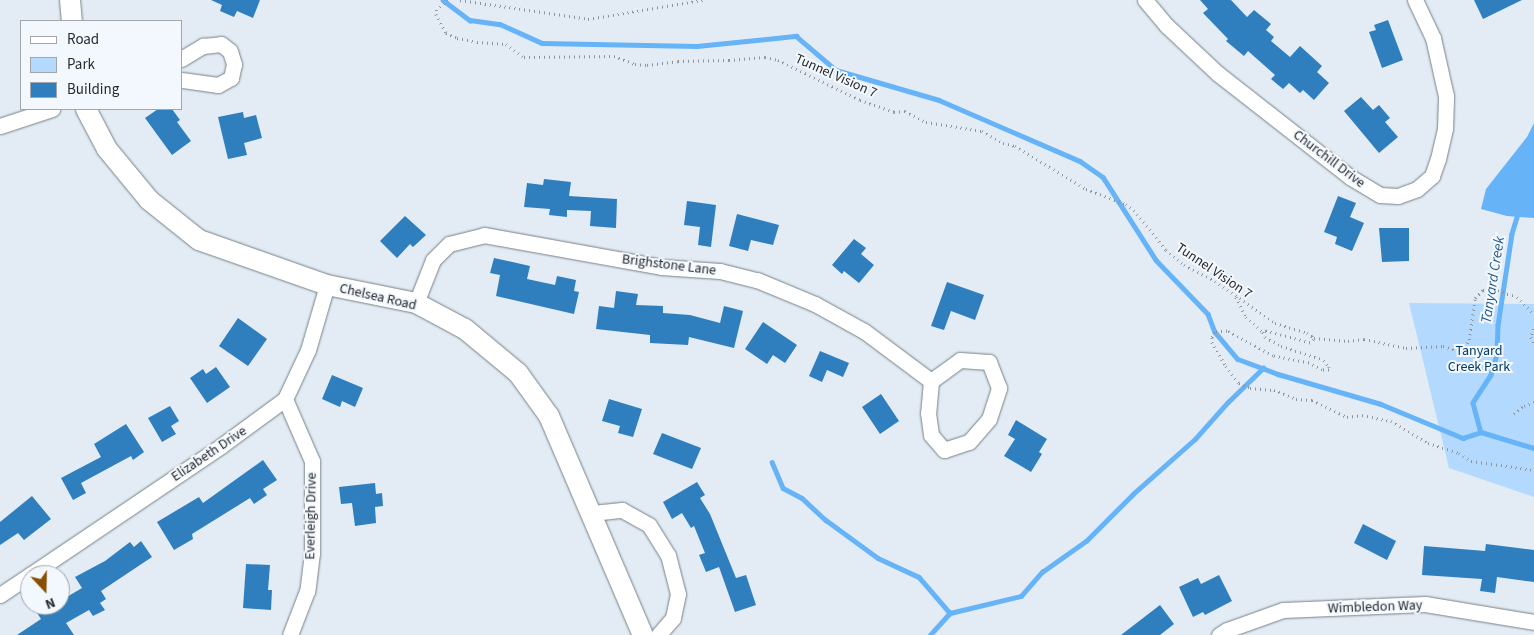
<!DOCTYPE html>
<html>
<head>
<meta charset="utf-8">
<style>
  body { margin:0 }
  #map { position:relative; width:1534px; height:635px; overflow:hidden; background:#e3ecf4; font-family:"Source Sans 3",sans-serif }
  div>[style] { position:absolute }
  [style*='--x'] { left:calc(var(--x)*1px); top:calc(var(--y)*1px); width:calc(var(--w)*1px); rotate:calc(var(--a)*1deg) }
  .green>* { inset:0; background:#b3dafe }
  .water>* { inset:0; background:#66b4f7 }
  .stream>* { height:4.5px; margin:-2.25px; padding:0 2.25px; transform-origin:2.25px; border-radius:2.25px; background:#66b4f7 }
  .building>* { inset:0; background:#2f7ebe }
  .path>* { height:2.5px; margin-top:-1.25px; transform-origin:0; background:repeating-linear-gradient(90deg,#8e949a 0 1px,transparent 0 5px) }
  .roads { filter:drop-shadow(0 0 1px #778087) drop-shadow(0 0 1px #778087) }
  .minor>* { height:15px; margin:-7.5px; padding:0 7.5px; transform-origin:7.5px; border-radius:7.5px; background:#fff }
  .tertiary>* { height:20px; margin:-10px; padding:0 10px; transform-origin:10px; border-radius:10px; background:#fff }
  span { translate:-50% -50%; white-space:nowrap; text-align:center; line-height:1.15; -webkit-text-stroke:4px #f3f8fe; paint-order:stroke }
  .street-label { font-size:14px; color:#282b2e }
  .park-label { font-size:14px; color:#003c66 }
  .water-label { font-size:15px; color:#255b88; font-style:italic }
  .legend { position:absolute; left:20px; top:20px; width:162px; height:90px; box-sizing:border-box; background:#f3f8fe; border:1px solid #a2a6ab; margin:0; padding:6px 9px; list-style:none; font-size:15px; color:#282b2e }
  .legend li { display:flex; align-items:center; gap:10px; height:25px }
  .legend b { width:25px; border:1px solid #a2a6ab }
  .north { position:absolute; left:20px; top:565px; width:50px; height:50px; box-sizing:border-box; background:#f3f8fe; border:1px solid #a2a6ab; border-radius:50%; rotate:159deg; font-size:14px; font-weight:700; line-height:20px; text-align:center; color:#282b2e }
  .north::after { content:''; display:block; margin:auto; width:18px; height:22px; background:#885100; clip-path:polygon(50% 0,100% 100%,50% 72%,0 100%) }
</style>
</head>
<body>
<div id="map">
  <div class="green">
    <i style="clip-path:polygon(1409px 303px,1534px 304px,1534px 497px,1449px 468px)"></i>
  </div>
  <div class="water">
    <i style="clip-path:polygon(1534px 123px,1534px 218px,1507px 216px,1481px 209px,1486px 189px,1527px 137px)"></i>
  </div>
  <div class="stream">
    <i style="--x:443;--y:0;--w:34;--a:37"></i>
    <i style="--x:470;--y:20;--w:30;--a:8"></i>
    <i style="--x:500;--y:24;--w:46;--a:24.3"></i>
    <i style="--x:542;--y:43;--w:155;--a:1.1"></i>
    <i style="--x:697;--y:46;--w:100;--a:-5.8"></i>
    <i style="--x:796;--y:36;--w:52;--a:40.4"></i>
    <i style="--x:836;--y:70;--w:107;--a:16.2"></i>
    <i style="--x:939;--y:100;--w:154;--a:23.4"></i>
    <i style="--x:1080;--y:161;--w:28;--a:35"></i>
    <i style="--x:1103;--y:177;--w:98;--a:57.4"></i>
    <i style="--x:1156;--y:260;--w:75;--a:46.1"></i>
    <i style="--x:1208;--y:314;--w:19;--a:69"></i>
    <i style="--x:1215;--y:332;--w:35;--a:50"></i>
    <i style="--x:1238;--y:359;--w:43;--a:20.6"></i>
    <i style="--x:1278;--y:374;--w:107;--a:16.2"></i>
    <i style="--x:1381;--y:404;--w:89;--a:22.5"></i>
    <i style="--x:1463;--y:438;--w:19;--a:-18"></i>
    <i style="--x:1518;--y:214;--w:21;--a:107"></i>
    <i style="--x:1512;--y:234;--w:92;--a:98.7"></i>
    <i style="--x:1498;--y:325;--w:29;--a:92"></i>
    <i style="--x:1497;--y:354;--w:22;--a:106"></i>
    <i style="--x:1491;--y:375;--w:33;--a:123"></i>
    <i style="--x:1473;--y:403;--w:30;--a:75"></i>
    <i style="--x:1481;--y:432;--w:55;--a:16.8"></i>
    <i style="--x:772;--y:462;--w:28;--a:67"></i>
    <i style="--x:783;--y:488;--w:21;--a:28"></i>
    <i style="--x:802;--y:498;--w:33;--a:43"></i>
    <i style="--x:826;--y:520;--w:64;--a:36.2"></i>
    <i style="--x:878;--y:558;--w:45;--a:24.9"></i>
    <i style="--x:919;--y:577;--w:48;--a:49.3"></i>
    <i style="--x:930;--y:635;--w:30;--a:-48"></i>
    <i style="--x:950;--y:613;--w:73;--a:-13.5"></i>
    <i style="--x:1021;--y:596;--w:32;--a:-49"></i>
    <i style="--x:1042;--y:572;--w:54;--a:-35.2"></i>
    <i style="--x:1086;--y:541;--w:66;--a:-45"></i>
    <i style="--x:1133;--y:494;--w:83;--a:-41.6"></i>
    <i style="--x:1195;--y:439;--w:50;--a:-48.3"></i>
    <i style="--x:1228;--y:402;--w:49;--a:-44.2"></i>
  </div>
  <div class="building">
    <i style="clip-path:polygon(211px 0,260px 0,253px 18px,237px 11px,234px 17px,220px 11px,222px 5px)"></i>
    <i style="clip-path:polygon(1200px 0,1231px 0,1247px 17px,1254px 10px,1271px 24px,1266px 30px,1274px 37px,1271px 41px,1290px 57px,1300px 46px,1322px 66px,1317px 72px,1329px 83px,1314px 100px,1303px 90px,1300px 93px,1289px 83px,1283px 89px,1271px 79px,1275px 75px,1248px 51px,1244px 56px,1226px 41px,1228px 39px,1203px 13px,1208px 9px)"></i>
    <i style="clip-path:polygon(1474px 0,1522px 0,1483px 19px)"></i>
    <i style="clip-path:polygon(1388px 20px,1403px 60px,1382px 68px,1369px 32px,1376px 30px,1374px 25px)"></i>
    <i style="clip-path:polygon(1361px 97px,1373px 110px,1379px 105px,1390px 118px,1385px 122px,1398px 137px,1379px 153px,1344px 111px)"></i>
    <i style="clip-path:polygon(158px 109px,172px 109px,180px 120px,177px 122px,191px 141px,172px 155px,145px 118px)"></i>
    <i style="clip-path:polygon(243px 112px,244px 118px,256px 115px,262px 138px,244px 143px,247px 155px,228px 159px,218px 117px)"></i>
    <i style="clip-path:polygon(544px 179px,571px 182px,569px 196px,617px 199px,616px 228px,590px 226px,591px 211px,567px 210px,567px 217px,549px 215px,550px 209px,524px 207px,527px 183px,543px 185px)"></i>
    <i style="clip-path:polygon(1338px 196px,1356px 203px,1350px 217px,1364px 223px,1352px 251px,1335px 244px,1337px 237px,1324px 232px)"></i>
    <i style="clip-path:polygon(687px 201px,716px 205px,711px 247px,698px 245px,700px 227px,684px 225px)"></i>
    <i style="clip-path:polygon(737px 214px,779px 225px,773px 245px,751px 240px,748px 251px,729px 246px)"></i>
    <i style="clip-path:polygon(405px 216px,426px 235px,413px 247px,410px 244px,397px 258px,380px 241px)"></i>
    <i style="clip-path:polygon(1379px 228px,1409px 228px,1409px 261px,1382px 262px)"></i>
    <i style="clip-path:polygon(854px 239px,866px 248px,861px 254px,874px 265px,859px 283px,844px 271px,842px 274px,832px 265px)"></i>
    <i style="clip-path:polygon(494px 258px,530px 266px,527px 279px,555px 285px,557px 276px,576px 280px,574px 291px,579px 292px,574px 314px,496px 296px,500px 275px,490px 273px)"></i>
    <i style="clip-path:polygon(947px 282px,984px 295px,975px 320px,951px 311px,944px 330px,931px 326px)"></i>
    <i style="clip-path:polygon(616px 291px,638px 294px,636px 305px,663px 306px,663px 313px,690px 315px,720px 323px,724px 306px,743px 311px,734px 348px,689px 337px,688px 345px,650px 343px,650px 335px,596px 329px,599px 306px,614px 308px)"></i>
    <i style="clip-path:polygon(238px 318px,267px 339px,248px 366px,219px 346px)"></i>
    <i style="clip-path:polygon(763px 322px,797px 345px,785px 363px,773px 355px,767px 364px,745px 349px)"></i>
    <i style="clip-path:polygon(820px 351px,849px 363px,843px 377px,827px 370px,822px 382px,809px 376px)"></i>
    <i style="clip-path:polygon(216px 367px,230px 387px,207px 403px,190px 378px,203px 369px,206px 374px)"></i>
    <i style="clip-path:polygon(332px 375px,363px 388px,355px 407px,342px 401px,340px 407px,322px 399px)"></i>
    <i style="clip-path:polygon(881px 394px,899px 421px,880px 434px,862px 407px)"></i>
    <i style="clip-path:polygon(609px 399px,642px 409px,633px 437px,618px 433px,620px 426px,602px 421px)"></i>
    <i style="clip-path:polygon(170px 406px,179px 421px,171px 426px,176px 434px,162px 442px,148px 418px)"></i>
    <i style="clip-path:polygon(1016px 420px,1047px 439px,1039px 452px,1042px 454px,1031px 472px,1004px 456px,1015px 439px,1008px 435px)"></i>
    <i style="clip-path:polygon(126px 424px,144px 452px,133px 460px,131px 456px,81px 483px,86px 493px,73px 500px,61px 478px,101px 457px,94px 444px)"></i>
    <i style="clip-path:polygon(662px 433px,701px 448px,692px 469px,653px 454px)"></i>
    <i style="clip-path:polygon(263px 460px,277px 480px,263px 489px,267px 495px,254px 504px,250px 498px,192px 534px,193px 539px,174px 550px,157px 522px,199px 497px,203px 503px)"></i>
    <i style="clip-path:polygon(697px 482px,705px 495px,700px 498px,710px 514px,736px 578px,746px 575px,756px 605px,735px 612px,719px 567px,706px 572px,699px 555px,705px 553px,694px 526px,691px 528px,682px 513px,672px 519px,663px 502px)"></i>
    <i style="clip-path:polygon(375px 483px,376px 494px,382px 493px,383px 506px,375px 507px,376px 523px,355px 526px,352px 503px,341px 504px,339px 487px)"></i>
    <i style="clip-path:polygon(32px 496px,51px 519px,24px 540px,18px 533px,0 545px,0 522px)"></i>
    <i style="clip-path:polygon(1363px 524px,1396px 541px,1387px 560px,1354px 543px)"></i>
    <i style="clip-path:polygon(141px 541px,152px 557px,101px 591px,106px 599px,100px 603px,105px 610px,93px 616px,89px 610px,66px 623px,74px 635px,17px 635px,41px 619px,32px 605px,60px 605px,60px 601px,82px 588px,75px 577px,105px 561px,130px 542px,134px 547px)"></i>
    <i style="clip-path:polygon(1486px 544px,1534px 550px,1534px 582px,1497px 577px,1495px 593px,1480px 591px,1482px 579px,1422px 575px,1424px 546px,1485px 551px)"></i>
    <i style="clip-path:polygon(246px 564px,270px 565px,268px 590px,272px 590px,271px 610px,243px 608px)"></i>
    <i style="clip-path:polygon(1219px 575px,1232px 601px,1205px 615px,1203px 612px,1193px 617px,1179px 587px,1198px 578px,1201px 584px)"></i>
    <i style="clip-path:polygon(1160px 605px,1174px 624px,1160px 635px,1121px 635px)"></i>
  </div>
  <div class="path">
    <i style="--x:448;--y:0;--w:15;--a:138"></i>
    <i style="--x:437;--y:10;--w:4;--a:104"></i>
    <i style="--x:436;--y:14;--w:21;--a:62"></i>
    <i style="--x:446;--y:33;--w:12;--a:24"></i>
    <i style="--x:457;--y:38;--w:20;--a:11"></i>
    <i style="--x:477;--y:42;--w:29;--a:4"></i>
    <i style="--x:506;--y:44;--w:22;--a:36"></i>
    <i style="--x:524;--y:57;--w:90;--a:-0.6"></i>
    <i style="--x:614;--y:56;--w:22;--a:21"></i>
    <i style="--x:635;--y:64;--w:12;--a:5"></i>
    <i style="--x:647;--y:65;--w:31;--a:-7"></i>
    <i style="--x:678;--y:61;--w:51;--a:-1.1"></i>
    <i style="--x:729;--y:60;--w:36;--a:-5"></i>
    <i style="--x:765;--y:57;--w:13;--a:13"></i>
    <i style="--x:778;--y:60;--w:91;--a:26"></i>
    <i style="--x:860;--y:100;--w:36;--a:19"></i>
    <i style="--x:894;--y:112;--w:11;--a:-5"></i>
    <i style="--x:905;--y:111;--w:24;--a:28"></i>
    <i style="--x:926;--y:122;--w:57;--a:9.1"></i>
    <i style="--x:982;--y:131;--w:24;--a:30"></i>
    <i style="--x:1003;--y:143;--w:12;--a:14"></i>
    <i style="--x:1015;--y:146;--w:83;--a:31.2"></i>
    <i style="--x:1086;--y:189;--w:43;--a:20.6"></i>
    <i style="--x:1126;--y:204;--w:10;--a:37"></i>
    <i style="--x:1134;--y:210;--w:51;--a:51.3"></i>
    <i style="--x:1166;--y:250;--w:23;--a:40"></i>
    <i style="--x:1184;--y:265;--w:35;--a:27"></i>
    <i style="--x:1215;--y:281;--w:73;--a:35"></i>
    <i style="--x:1275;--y:323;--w:34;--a:17"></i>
    <i style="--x:1307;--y:333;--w:6;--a:31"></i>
    <i style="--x:1312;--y:336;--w:4;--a:63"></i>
    <i style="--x:1314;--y:340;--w:5;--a:143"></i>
    <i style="--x:1310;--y:343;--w:46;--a:-164.7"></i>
    <i style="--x:1266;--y:331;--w:3;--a:162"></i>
    <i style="--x:1263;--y:332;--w:5;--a:68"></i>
    <i style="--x:1265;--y:337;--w:18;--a:29"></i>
    <i style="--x:1281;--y:346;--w:45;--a:18"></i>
    <i style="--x:1324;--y:360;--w:9;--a:54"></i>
    <i style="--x:1329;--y:367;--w:3;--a:90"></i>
    <i style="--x:1329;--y:370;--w:7;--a:180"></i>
    <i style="--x:1322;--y:370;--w:15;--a:-152"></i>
    <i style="--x:1309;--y:363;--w:37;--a:-169"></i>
    <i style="--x:1273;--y:356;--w:52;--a:-151.5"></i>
    <i style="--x:1227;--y:331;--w:12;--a:175"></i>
    <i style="--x:1215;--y:332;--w:7;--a:117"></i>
    <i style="--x:1212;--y:338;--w:4;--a:90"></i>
    <i style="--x:1212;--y:342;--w:28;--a:60"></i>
    <i style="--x:1226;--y:366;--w:21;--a:53"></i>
    <i style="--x:1239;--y:383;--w:12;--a:24"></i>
    <i style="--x:1250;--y:388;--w:24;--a:5"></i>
    <i style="--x:1274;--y:390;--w:24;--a:22"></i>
    <i style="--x:1296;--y:399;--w:16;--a:4"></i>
    <i style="--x:1312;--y:400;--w:39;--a:26"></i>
    <i style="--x:1347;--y:417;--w:15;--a:-8"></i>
    <i style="--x:1362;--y:415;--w:30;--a:12"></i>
    <i style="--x:1391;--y:421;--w:43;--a:30.7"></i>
    <i style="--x:1428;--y:443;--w:33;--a:18"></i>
    <i style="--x:1459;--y:453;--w:14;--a:34"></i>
    <i style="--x:1471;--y:461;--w:64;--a:8.1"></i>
    <i style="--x:460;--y:0;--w:129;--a:8.4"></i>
    <i style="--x:588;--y:19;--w:117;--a:-9.4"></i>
    <i style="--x:1236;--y:297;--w:22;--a:63"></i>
    <i style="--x:1246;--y:317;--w:23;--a:41"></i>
    <i style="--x:1534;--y:329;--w:9;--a:111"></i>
    <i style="--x:1531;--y:337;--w:7;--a:63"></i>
    <i style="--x:1314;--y:338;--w:34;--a:5"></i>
    <i style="--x:1348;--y:341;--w:16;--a:-7"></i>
    <i style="--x:1364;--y:339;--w:43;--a:12.1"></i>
    <i style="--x:1406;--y:348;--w:37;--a:-3"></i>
    <i style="--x:1443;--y:346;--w:20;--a:18"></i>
    <i style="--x:1462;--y:352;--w:14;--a:-60"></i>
    <i style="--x:1469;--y:340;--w:42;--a:-81.9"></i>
    <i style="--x:1475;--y:298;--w:11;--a:-45"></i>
    <i style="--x:1483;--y:290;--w:10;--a:-6"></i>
    <i style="--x:1493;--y:289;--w:25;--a:18"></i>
    <i style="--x:1517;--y:297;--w:24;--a:45"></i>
    <i style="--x:1514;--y:414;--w:13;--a:-39"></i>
    <i style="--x:1524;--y:406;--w:11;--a:-22"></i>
  </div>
  <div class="roads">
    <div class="minor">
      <i style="--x:1145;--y:0;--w:34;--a:50"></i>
      <i style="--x:1167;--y:26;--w:69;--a:43.2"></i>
      <i style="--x:1217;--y:73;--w:169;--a:38"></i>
      <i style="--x:1350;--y:177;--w:35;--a:31"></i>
      <i style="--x:1380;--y:195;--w:18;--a:3"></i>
      <i style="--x:1398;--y:196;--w:20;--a:-20"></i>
      <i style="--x:1417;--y:189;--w:20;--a:-41"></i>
      <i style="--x:1432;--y:176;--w:18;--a:-71"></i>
      <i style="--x:1438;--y:159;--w:32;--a:-77"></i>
      <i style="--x:1445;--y:128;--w:32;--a:-88"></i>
      <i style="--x:1446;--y:96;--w:59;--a:-102.6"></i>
      <i style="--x:1433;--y:38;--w:42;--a:-115.3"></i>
      <i style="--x:181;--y:59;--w:26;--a:-31"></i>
      <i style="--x:203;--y:46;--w:18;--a:-6"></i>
      <i style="--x:221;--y:44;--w:11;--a:38"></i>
      <i style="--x:230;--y:51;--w:14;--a:73"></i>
      <i style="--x:234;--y:64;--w:14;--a:102"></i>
      <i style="--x:231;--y:78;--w:15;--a:152"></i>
      <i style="--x:218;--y:85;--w:37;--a:-172"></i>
      <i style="--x:0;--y:126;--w:55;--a:-18.1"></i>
      <i style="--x:416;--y:303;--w:46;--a:-68.4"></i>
      <i style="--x:433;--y:260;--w:23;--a:-45"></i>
      <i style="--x:449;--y:244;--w:36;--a:-14"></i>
      <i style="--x:484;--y:235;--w:180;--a:10.2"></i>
      <i style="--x:661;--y:267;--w:59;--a:3.9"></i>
      <i style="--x:720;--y:271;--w:38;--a:14"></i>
      <i style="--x:757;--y:280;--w:63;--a:22.5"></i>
      <i style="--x:815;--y:304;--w:56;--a:28.9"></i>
      <i style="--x:864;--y:331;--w:84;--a:36.7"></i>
      <i style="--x:931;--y:381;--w:32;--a:95"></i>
      <i style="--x:928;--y:413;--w:22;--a:82"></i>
      <i style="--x:931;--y:435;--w:20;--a:49"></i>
      <i style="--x:944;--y:450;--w:26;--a:-18"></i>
      <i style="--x:969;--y:442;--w:30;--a:-49"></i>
      <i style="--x:989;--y:419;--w:33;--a:-72"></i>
      <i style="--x:999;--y:388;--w:28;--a:-111"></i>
      <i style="--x:989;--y:362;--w:29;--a:-176"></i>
      <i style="--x:960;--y:360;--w:36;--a:144"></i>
      <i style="--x:285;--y:399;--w:68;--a:66.5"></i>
      <i style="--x:312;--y:461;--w:92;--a:90"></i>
      <i style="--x:312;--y:553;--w:38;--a:97"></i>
      <i style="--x:307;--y:591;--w:47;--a:111.1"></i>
      <i style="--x:592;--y:513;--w:30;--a:-6"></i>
      <i style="--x:622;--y:510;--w:31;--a:29"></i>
      <i style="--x:649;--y:525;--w:36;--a:58"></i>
      <i style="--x:668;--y:555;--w:40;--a:75.6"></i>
      <i style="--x:678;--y:594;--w:25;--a:102"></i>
      <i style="--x:673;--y:618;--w:23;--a:131"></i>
      <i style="--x:30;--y:575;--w:230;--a:-34"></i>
      <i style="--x:221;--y:446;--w:79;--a:-36.3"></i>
      <i style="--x:285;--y:399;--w:54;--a:-64.9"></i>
      <i style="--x:308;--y:350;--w:68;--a:-73.7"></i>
      <i style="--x:0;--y:595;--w:36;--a:-34"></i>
      <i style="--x:1219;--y:635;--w:9;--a:-32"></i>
      <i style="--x:1227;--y:630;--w:59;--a:-19.7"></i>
      <i style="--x:1283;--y:610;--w:142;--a:-2.4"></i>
      <i style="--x:1425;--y:604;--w:110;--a:9.4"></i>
    </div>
    <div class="tertiary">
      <i style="--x:70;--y:0;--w:21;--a:85"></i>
      <i style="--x:86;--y:109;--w:45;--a:62.3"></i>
      <i style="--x:107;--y:149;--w:66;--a:50.5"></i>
      <i style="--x:149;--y:200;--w:64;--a:38.7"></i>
      <i style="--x:199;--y:240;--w:136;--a:19.4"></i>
      <i style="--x:327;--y:285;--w:91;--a:11.4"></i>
      <i style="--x:416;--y:303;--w:55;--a:28"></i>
      <i style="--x:465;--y:329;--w:69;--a:39.7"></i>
      <i style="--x:518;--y:373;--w:53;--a:54.2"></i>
      <i style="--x:549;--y:416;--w:238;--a:66.8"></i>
    </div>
  </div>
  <div class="street-label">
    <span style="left:836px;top:76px;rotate:24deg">Tunnel Vision 7</span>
    <span style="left:1329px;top:159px;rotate:37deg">Churchill Drive</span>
    <span style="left:669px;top:265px;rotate:7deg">Brighstone Lane</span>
    <span style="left:1214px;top:271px;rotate:34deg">Tunnel Vision 7</span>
    <span style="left:378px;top:297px;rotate:13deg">Chelsea Road</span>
    <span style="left:209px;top:454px;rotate:-34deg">Elizabeth Drive</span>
    <span style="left:311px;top:516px;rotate:-89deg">Everleigh Drive</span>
    <span style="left:1375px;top:607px;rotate:-2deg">Wimbledon Way</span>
  </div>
  <div class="park-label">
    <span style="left:1479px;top:359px">Tanyard<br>Creek Park</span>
  </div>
  <div class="water-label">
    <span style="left:1493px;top:280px;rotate:-81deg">Tanyard Creek</span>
  </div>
  <ul class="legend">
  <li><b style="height:6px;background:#fff"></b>Road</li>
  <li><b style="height:14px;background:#b3dafe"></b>Park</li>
  <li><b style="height:14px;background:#2f7ebe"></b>Building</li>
  </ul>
  <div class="north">N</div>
</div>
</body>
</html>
